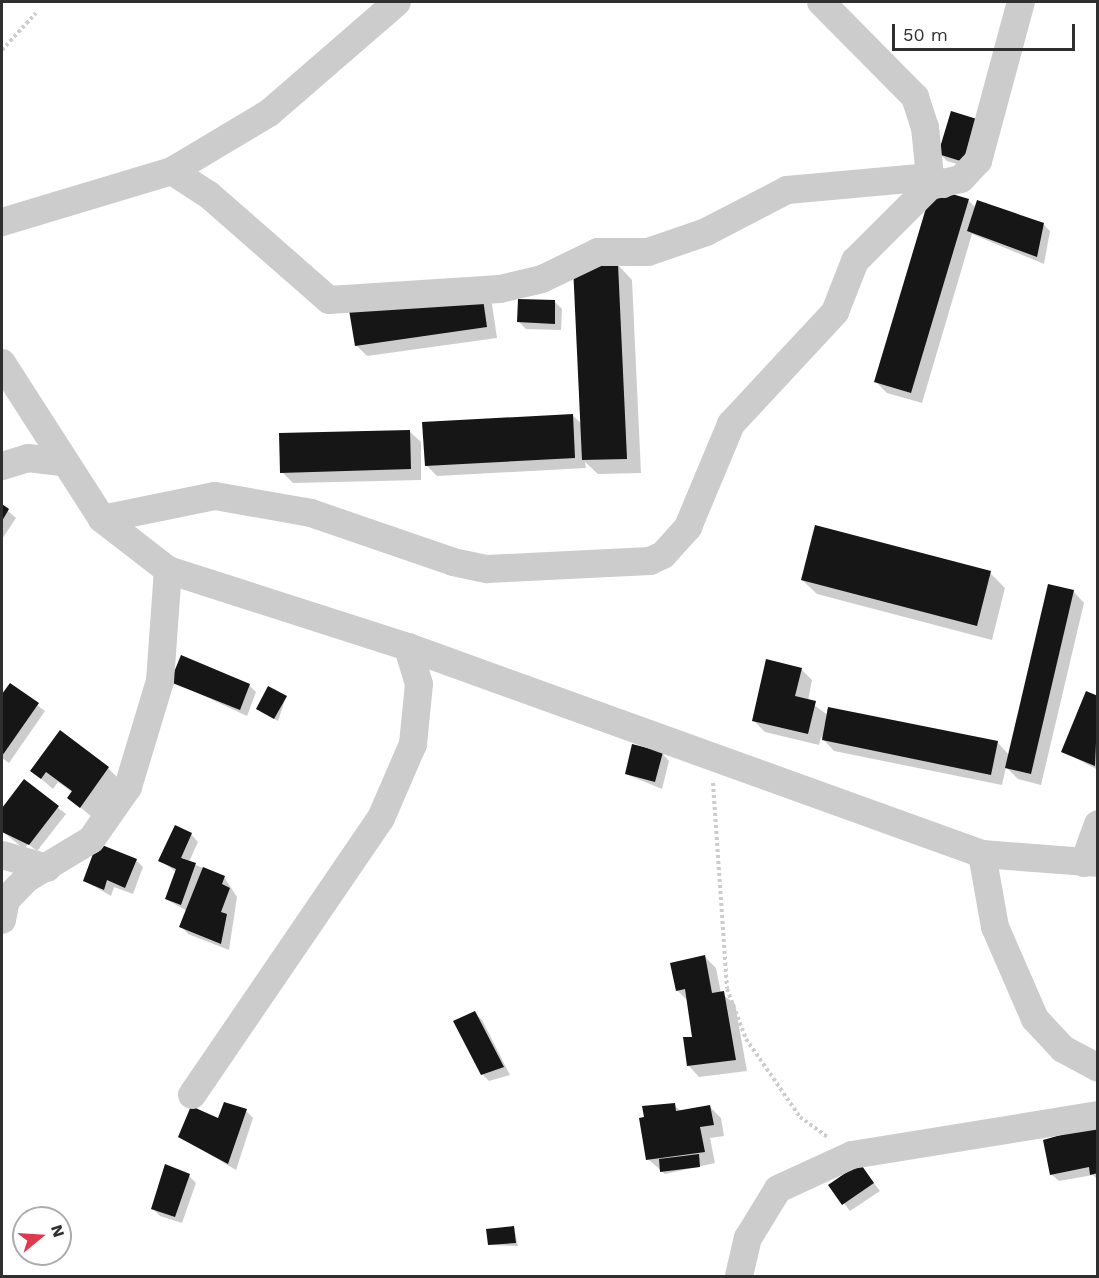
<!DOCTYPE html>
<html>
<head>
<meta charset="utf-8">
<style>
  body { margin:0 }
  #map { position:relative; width:1099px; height:1278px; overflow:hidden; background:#fff; font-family:"Work Sans",sans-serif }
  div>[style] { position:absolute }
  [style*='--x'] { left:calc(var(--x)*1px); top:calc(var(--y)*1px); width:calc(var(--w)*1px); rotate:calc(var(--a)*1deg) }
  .shadow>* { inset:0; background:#0003 }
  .building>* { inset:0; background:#161616 }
  .path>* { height:4px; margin-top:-2px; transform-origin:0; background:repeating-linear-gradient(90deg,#ccc 0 3px,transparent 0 6px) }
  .minor>* { height:28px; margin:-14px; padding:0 14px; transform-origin:14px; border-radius:14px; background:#ccc }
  span { translate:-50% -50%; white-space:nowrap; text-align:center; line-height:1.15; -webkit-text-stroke:6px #fff; paint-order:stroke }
  .frame { position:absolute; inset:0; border:3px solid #2f2f2f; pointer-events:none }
  .north { position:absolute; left:12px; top:1206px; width:60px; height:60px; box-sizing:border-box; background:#fff; border:2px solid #acacac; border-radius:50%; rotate:72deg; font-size:16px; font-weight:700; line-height:24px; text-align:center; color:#2f2f2f }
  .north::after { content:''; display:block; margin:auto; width:21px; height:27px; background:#de3a4e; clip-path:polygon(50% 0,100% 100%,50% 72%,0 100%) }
  .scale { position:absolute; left:892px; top:24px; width:183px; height:27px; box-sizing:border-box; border:3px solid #2f2f2f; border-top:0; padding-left:8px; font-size:18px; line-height:21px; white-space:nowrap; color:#2f2f2f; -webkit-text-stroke:4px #fff; paint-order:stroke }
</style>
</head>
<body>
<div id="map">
  <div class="shadow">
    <i style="clip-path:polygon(979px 121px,974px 169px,947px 161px,940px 154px)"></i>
    <i style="clip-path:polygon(968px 200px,976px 208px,1043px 224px,1050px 231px,1044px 264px,972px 234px,922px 403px,887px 393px,876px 382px)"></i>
    <i style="clip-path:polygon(618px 265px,632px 280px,641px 473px,598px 474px,585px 462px,586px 468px,437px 476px,426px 465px,572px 415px,582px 424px)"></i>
    <i style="clip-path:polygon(481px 293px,492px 304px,497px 338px,367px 356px,356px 345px)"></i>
    <i style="clip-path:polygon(554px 301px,562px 309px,561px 330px,526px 329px,519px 322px)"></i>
    <i style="clip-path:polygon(409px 431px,421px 442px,421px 480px,293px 483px,282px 472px)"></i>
    <i style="clip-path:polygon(2px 506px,16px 518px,2px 539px)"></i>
    <i style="clip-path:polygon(990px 573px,1005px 588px,992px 640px,817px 594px,802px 580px)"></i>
    <i style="clip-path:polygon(1073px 591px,1084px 603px,1041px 785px,1018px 779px,1006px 767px,1002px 785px,834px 751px,821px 737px,819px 745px,765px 732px,754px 721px,801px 669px,812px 680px,808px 701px,828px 715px,997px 742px,1009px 755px)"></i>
    <i style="clip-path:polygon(172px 681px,249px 685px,256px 692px,247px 716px)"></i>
    <i style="clip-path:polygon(10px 685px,45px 711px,9px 763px,2px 758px,2px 697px)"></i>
    <i style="clip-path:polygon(286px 697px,278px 721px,257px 708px)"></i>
    <i style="clip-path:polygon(1098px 697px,1098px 770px,1062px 751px)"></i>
    <i style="clip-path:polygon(662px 753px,669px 761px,662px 789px,626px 774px)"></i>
    <i style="clip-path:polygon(108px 768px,119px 779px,92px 817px,69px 798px,73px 793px,58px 782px,53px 789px,32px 771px)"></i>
    <i style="clip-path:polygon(24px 781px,66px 814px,37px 851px,28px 844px,24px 849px,2px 831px,2px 810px)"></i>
    <i style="clip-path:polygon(191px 834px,198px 842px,189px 862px,224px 877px,237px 897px,229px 950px,188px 934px,181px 926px,187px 911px,166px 899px,176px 872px,160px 860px)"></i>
    <i style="clip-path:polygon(136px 860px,143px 867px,133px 894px,114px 887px,111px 896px,85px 881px)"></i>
    <i style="clip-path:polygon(705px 957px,716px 968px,721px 993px,735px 1004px,747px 1071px,699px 1077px,688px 1065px,694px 1038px,688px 1001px,677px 990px)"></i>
    <i style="clip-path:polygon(475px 1013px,482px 1020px,510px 1075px,489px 1081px,482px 1074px)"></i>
    <i style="clip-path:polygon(674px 1105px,681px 1111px,710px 1107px,721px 1118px,724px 1136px,710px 1138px,715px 1163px,665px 1174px,648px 1159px)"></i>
    <i style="clip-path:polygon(246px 1111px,253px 1118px,236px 1170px,180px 1137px)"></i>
    <i style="clip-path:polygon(1098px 1128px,1098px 1180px,1093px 1175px,1059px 1181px,1051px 1174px)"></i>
    <i style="clip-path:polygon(860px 1165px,880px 1191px,850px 1211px,830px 1185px)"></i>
    <i style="clip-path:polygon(189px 1176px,196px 1183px,182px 1223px,160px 1216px,153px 1209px)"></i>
    <i style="clip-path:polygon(514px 1227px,518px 1246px,489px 1245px)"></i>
  </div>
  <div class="building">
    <i style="clip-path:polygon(951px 111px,980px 120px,967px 163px,938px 154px)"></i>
    <i style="clip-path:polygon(932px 188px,969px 199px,911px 393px,874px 382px)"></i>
    <i style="clip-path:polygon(977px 200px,1044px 223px,1037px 257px,967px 231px)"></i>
    <i style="clip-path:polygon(618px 264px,627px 459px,582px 460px,573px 266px)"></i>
    <i style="clip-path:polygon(482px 292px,487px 327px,355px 346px,349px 310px)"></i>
    <i style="clip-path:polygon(518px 299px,555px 300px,555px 324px,517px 322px)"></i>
    <i style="clip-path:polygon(573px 414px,575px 458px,425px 466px,422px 422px)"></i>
    <i style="clip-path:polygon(410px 430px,411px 469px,280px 473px,279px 433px)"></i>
    <i style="clip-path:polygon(2px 504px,9px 509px,2px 521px)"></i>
    <i style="clip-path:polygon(815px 525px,991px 571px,977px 626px,801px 580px)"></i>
    <i style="clip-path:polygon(1048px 584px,1074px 590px,1031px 774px,1005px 768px)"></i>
    <i style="clip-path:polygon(181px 655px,250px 684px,240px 710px,170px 682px)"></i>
    <i style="clip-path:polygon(766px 659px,802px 668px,795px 696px,816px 701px,808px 734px,752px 721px)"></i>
    <i style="clip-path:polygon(10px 683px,39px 703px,2px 756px,2px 694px)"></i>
    <i style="clip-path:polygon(268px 686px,287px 696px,274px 719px,256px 709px)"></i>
    <i style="clip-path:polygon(1086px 691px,1098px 696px,1095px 766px,1061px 752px)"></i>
    <i style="clip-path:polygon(828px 707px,998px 741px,991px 775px,822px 740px)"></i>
    <i style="clip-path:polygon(60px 730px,109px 767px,80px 808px,67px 798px,72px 791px,46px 772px,41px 779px,30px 771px)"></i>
    <i style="clip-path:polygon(632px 744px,663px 752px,655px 782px,625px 774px)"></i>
    <i style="clip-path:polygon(24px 779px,59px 806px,29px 845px,2px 832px,2px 808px)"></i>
    <i style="clip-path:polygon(175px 825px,192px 833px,181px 858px,196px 863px,181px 905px,165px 899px,176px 869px,158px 861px)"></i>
    <i style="clip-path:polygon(97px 843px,137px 859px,125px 888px,107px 880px,104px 890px,83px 881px)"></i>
    <i style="clip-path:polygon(203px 867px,225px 876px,222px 884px,230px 888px,221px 912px,227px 914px,221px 944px,179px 927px)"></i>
    <i style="clip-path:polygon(705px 955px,712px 993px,724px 991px,736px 1060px,687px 1066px,683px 1037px,692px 1037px,685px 989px,676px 991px,670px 963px)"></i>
    <i style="clip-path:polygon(475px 1011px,504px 1067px,481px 1075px,453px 1021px)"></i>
    <i style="clip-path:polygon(224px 1102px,247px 1109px,228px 1164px,178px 1137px,191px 1106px,218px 1118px)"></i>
    <i style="clip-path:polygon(675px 1103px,676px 1111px,710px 1105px,714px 1125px,700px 1127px,705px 1152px,646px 1160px,639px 1118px,644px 1117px,642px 1106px)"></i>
    <i style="clip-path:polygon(1096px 1125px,1098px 1173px,1090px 1175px,1089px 1167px,1050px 1175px,1043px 1140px)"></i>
    <i style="clip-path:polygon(699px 1154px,700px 1167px,660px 1172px,659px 1159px)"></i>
    <i style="clip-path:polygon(860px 1163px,874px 1183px,842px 1205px,828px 1185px)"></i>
    <i style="clip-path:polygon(165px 1164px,190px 1174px,175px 1217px,151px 1209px)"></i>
    <i style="clip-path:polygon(514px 1226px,516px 1243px,488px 1245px,486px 1229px)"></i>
  </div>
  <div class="path">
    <i style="--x:2;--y:50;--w:50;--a:-47.4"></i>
    <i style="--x:713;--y:783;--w:206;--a:86.1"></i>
    <i style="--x:727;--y:989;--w:53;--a:69.2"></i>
    <i style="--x:746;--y:1039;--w:95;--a:55.3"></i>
    <i style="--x:800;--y:1117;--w:36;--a:36"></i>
  </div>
  <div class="minor">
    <i style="--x:821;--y:2;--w:134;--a:45.3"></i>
    <i style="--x:915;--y:97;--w:32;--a:72"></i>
    <i style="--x:925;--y:127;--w:50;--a:84.3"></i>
    <i style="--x:172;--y:171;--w:44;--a:33"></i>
    <i style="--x:209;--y:195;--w:159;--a:41.2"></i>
    <i style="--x:329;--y:300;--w:171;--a:-3.7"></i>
    <i style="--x:500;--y:289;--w:43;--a:-13.4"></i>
    <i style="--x:542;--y:279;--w:62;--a:-25.7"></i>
    <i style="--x:598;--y:252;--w:50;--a:0"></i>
    <i style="--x:648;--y:252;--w:61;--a:-19"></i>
    <i style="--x:706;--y:232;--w:91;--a:-27.4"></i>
    <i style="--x:787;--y:190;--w:144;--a:-5.2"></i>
    <i style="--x:930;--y:177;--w:15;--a:28"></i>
    <i style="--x:2;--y:222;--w:177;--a:-16.7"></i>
    <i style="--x:172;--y:171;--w:113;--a:-30.9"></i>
    <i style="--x:269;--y:113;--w:169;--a:-40.9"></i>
    <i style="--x:2;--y:363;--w:185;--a:57.3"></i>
    <i style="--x:102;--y:519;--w:83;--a:37.7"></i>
    <i style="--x:168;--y:570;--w:252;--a:17.8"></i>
    <i style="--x:408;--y:647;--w:610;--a:19.83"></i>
    <i style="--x:982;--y:854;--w:116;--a:4.4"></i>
    <i style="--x:2;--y:466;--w:27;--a:-17"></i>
    <i style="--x:28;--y:458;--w:38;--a:7"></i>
    <i style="--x:102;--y:519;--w:115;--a:-11.5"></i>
    <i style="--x:215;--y:496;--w:97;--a:10"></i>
    <i style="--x:311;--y:513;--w:150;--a:19"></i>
    <i style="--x:453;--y:562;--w:35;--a:12"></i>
    <i style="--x:487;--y:569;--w:163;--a:-2.8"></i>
    <i style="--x:650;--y:561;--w:14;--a:-25"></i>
    <i style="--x:663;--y:555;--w:38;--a:-48"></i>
    <i style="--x:688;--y:527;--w:112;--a:-67.3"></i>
    <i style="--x:731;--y:424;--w:153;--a:-47.1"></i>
    <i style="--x:835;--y:312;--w:55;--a:-68.6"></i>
    <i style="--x:855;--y:261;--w:106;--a:-45"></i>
    <i style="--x:930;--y:186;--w:32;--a:-13"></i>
    <i style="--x:961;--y:179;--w:25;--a:-47"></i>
    <i style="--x:978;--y:161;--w:165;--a:-74.9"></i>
    <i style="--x:982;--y:854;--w:74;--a:79.9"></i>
    <i style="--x:995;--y:927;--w:100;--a:66.5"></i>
    <i style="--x:1035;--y:1019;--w:41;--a:47"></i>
    <i style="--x:1063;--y:1049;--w:40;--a:28"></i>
    <i style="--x:2;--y:855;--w:47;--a:16.1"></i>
    <i style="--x:1084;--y:863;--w:41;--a:-70.3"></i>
    <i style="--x:2;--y:920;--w:20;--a:-79"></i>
    <i style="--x:6;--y:900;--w:29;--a:-46"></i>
    <i style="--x:26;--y:879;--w:76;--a:-31"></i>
    <i style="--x:91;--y:840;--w:65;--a:-55.1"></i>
    <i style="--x:128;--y:787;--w:111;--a:-73.2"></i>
    <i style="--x:160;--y:681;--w:111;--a:-85.9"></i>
    <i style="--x:192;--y:1095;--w:335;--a:-55.7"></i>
    <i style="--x:381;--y:818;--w:81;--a:-66.6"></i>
    <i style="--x:413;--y:744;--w:60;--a:-84.3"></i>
    <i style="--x:419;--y:684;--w:39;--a:-107"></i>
    <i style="--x:739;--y:1276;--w:39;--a:-77"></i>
    <i style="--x:748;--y:1238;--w:57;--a:-58.5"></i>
    <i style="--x:778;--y:1189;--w:81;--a:-24.7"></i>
    <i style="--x:852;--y:1155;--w:249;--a:-9.2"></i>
  </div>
  <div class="frame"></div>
  <div class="north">N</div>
  <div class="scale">50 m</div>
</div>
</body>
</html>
